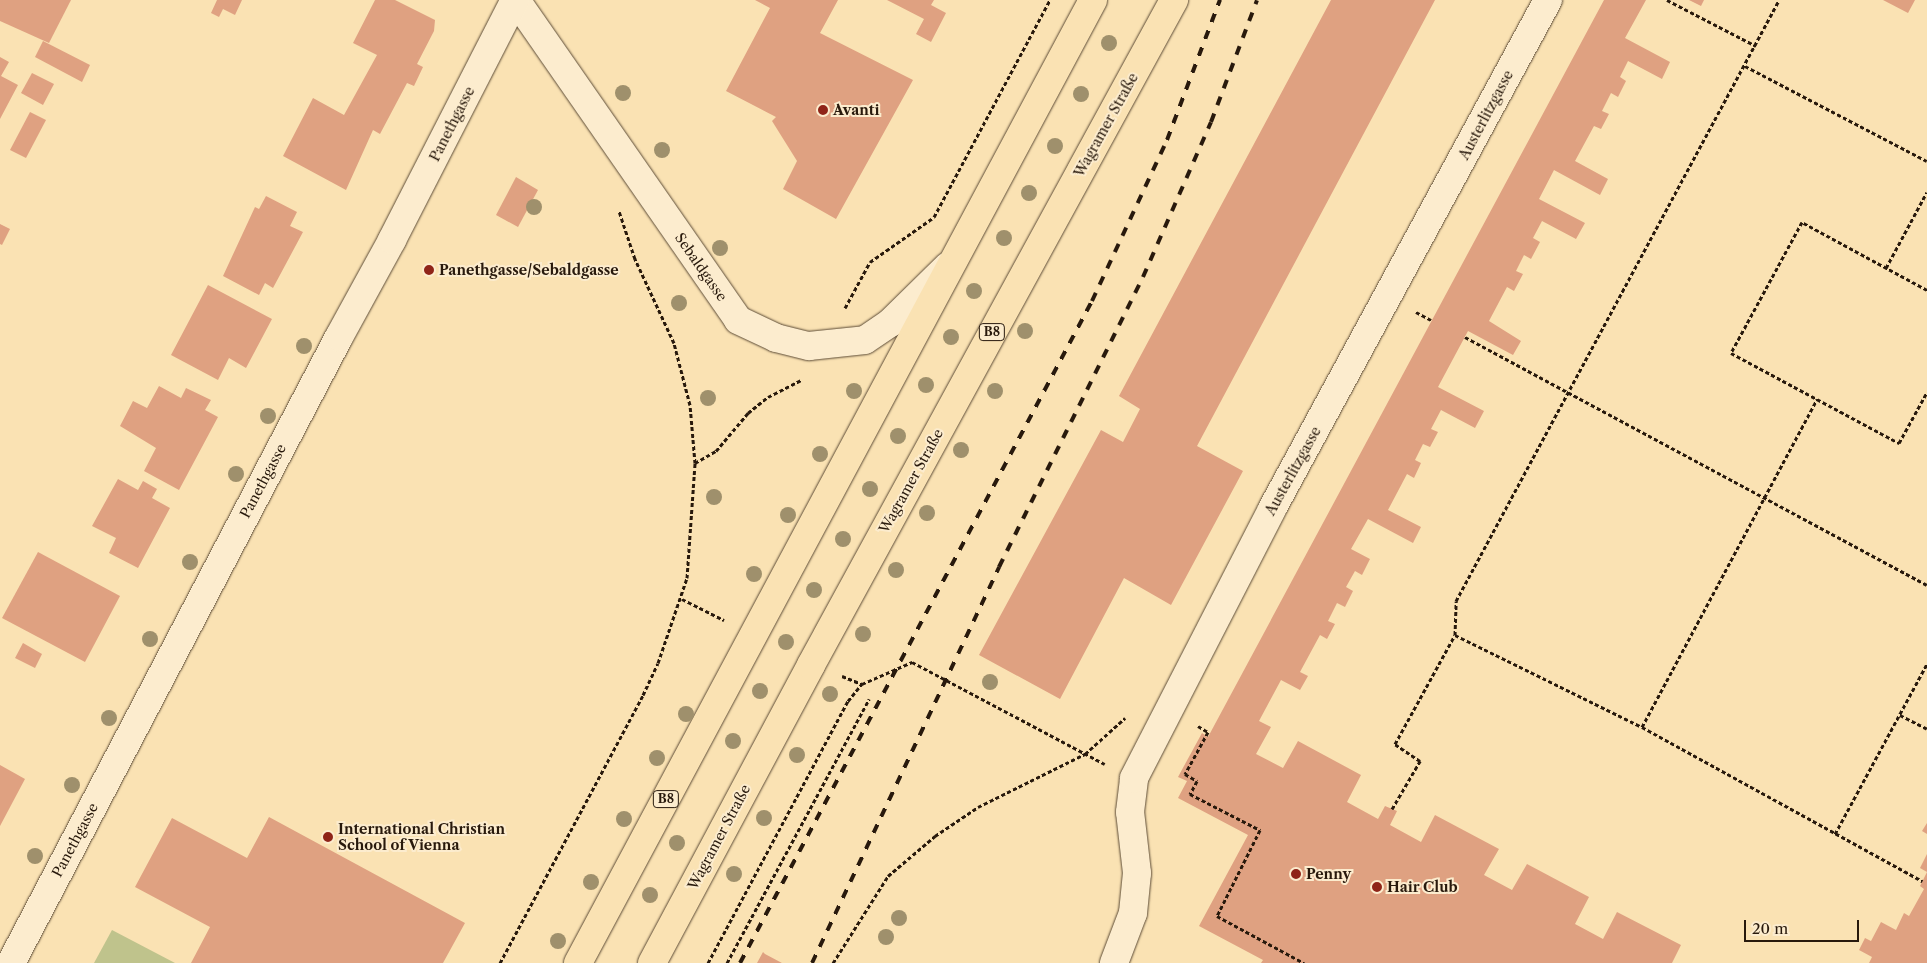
<!DOCTYPE html>
<html>
<head>
<meta charset="utf-8">
<style>
  body { margin:0 }
  #map { position:relative; width:1927px; height:963px; overflow:hidden; background:#fae2b3; font-family:"Libre Caslon Text",serif }
  div>[style] { position:absolute }
  [style*='--x'] { left:calc(var(--x)*1px); top:calc(var(--y)*1px); width:calc(var(--w)*1px); rotate:calc(var(--a)*1deg) }
  .green>* { inset:0; background:#bfc38c }
  .building>* { inset:0; background:#dfa181 }
  .path>* { height:3px; margin-top:-1.5px; transform-origin:0; background:repeating-linear-gradient(90deg,#28190c 0 4px,transparent 0 6.5px) }
  .roads { filter:drop-shadow(0 0 1px #5c4b36) drop-shadow(0 0 1px #5c4b36) }
  .minor>* { height:28px; margin:-14px; padding:0 14px; transform-origin:14px; border-radius:14px; background:#fcecce }
  .primary>* { height:28px; margin:-14px; padding:0 14px; transform-origin:14px; border-radius:14px; background:#fae2b3 }
  .rail>* { height:4px; margin-top:-2px; transform-origin:0; background:repeating-linear-gradient(90deg,#28190c 0 9px,transparent 0 18px) }
  .trees>* { width:16px; height:16px; margin:-8px; border-radius:50%; background:#9f906c }
  .dots>* { width:14px; height:14px; translate:-50% -50%; box-sizing:border-box; border:2px solid #fcecce; border-radius:50% }
  span { translate:-50% -50%; white-space:nowrap; text-align:center; line-height:1.15; -webkit-text-stroke:4px #fcecce; paint-order:stroke }
  .shield-label span { padding:1px 4px; background:#fcecce; border:1px solid; border-radius:4px; -webkit-text-stroke-width:0 }
  .shield-label { font-size:12px; color:#28190c; font-weight:700 }
  .poi-label { font-size:14px; color:#28190c; font-weight:700 }
  .left { translate:0 -50%; text-align:left }
  .street-label { font-size:14px; color:#28190c }
  .scale { position:absolute; left:1744px; top:920px; width:115px; height:22px; box-sizing:border-box; border:2px solid #28190c; border-top:0; padding-left:6px; font-size:15px; line-height:18px; white-space:nowrap; color:#28190c; -webkit-text-stroke:4px #fcecce; paint-order:stroke }
</style>
</head>
<body>
<div id="map">
  <div class="green">
    <i style="clip-path:polygon(112px 930px,175px 963px,94px 963px)"></i>
  </div>
  <div class="building">
    <i style="clip-path:polygon(0 0,71px 0,49px 43px,0 21px)"></i>
    <i style="clip-path:polygon(217px 0,242px 0,235px 15px,223px 9px,219px 17px,211px 13px)"></i>
    <i style="clip-path:polygon(375px 0,395px 0,435px 20px,434px 31px,417px 64px,423px 67px,414px 86px,407px 83px,380px 134px,373px 130px,346px 190px,283px 156px,313px 98px,344px 115px,377px 55px,353px 43px)"></i>
    <i style="clip-path:polygon(755px 0,838px 0,820px 33px,913px 80px,836px 219px,783px 189px,797px 161px,772px 121px,776px 117px,726px 91px,770px 8px)"></i>
    <i style="clip-path:polygon(887px 0,934px 0,931px 5px,946px 13px,931px 42px,916px 34px,924px 19px)"></i>
    <i style="clip-path:polygon(1331px 0,1435px 0,1197px 446px,1243px 471px,1171px 605px,1124px 578px,1060px 699px,979px 655px,1101px 430px,1123px 442px,1140px 409px,1119px 396px)"></i>
    <i style="clip-path:polygon(1604px 0,1646px 0,1625px 38px,1670px 62px,1662px 79px,1628px 61px,1620px 77px,1626px 81px,1618px 97px,1611px 93px,1602px 111px,1609px 114px,1601px 129px,1594px 126px,1575px 161px,1608px 179px,1600px 195px,1554px 170px,1539px 199px,1585px 223px,1576px 239px,1542px 221px,1533px 238px,1540px 242px,1531px 259px,1524px 255px,1516px 271px,1523px 274px,1514px 291px,1507px 287px,1489px 321px,1521px 341px,1513px 355px,1468px 331px,1438px 387px,1484px 411px,1475px 428px,1441px 410px,1431px 429px,1438px 432px,1430px 447px,1423px 444px,1415px 460px,1421px 463px,1414px 478px,1407px 474px,1388px 510px,1421px 527px,1413px 543px,1368px 519px,1351px 549px,1370px 559px,1362px 575px,1355px 571px,1346px 587px,1353px 591px,1345px 607px,1337px 603px,1328px 621px,1335px 624px,1327px 639px,1320px 635px,1300px 672px,1308px 676px,1300px 690px,1281px 680px,1259px 721px,1271px 727px,1256px 754px,1283px 768px,1298px 741px,1361px 775px,1347px 802px,1378px 819px,1385px 806px,1397px 811px,1390px 825px,1421px 842px,1435px 815px,1499px 849px,1484px 875px,1512px 890px,1527px 864px,1589px 897px,1575px 924px,1603px 939px,1617px 912px,1681px 945px,1672px 963px,1261px 963px,1263px 960px,1199px 926px,1248px 835px,1178px 798px,1187px 781px,1178px 777px,1202px 733px,1208px 737px)"></i>
    <i style="clip-path:polygon(1689px 0,1704px 0,1701px 6px)"></i>
    <i style="clip-path:polygon(1883px 0,1915px 0,1908px 13px)"></i>
    <i style="clip-path:polygon(43px 41px,90px 65px,82px 82px,35px 57px)"></i>
    <i style="clip-path:polygon(0 57px,9px 62px,1px 76px,18px 85px,0 119px)"></i>
    <i style="clip-path:polygon(32px 73px,54px 84px,43px 105px,21px 93px)"></i>
    <i style="clip-path:polygon(30px 112px,46px 120px,26px 158px,10px 150px)"></i>
    <i style="clip-path:polygon(516px 177px,538px 190px,518px 227px,496px 215px)"></i>
    <i style="clip-path:polygon(266px 196px,297px 212px,290px 226px,303px 232px,273px 288px,265px 283px,259px 295px,223px 276px,255px 207px,259px 209px)"></i>
    <i style="clip-path:polygon(0 224px,10px 229px,2px 245px,0 244px)"></i>
    <i style="clip-path:polygon(208px 285px,272px 319px,246px 368px,229px 358px,218px 380px,171px 355px)"></i>
    <i style="clip-path:polygon(159px 386px,181px 398px,186px 388px,211px 400px,205px 410px,218px 417px,179px 490px,144px 471px,156px 448px,120px 426px,133px 401px,147px 408px)"></i>
    <i style="clip-path:polygon(118px 479px,138px 490px,143px 481px,157px 489px,152px 498px,170px 508px,138px 568px,109px 553px,116px 538px,92px 526px)"></i>
    <i style="clip-path:polygon(38px 552px,120px 596px,85px 662px,2px 618px)"></i>
    <i style="clip-path:polygon(23px 643px,42px 654px,35px 668px,15px 658px)"></i>
    <i style="clip-path:polygon(0 765px,25px 779px,0 826px)"></i>
    <i style="clip-path:polygon(269px 817px,465px 923px,443px 963px,191px 963px,210px 927px,135px 887px,172px 818px,247px 858px)"></i>
    <i style="clip-path:polygon(1927px 823px,1927px 834px,1922px 831px)"></i>
    <i style="clip-path:polygon(1927px 854px,1927px 872px,1920px 868px)"></i>
    <i style="clip-path:polygon(1927px 872px,1927px 963px,1869px 963px,1872px 957px,1859px 950px,1865px 938px,1871px 941px,1881px 922px,1896px 930px,1904px 913px,1909px 916px,1924px 889px,1920px 886px)"></i>
    <i style="clip-path:polygon(763px 952px,765px 954px,782px 963px,757px 963px)"></i>
  </div>
  <div class="path">
    <i style="--x:1667;--y:0;--w:100;--a:27.3"></i>
    <i style="--x:1745;--y:66;--w:205;--a:27.6"></i>
    <i style="--x:1886;--y:268;--w:86;--a:-61.7"></i>
    <i style="--x:1927;--y:290;--w:142;--a:-151.5"></i>
    <i style="--x:1802;--y:222;--w:149;--a:118.5"></i>
    <i style="--x:1731;--y:353;--w:191;--a:28.2"></i>
    <i style="--x:1899;--y:443;--w:58;--a:-61.2"></i>
    <i style="--x:845;--y:308;--w:52;--a:-61.5"></i>
    <i style="--x:870;--y:262;--w:78;--a:-35.1"></i>
    <i style="--x:934;--y:217;--w:246;--a:-61.9"></i>
    <i style="--x:1416;--y:312;--w:17;--a:28"></i>
    <i style="--x:1465;--y:337;--w:524;--a:28.23"></i>
    <i style="--x:695;--y:463;--w:24;--a:-30"></i>
    <i style="--x:716;--y:451;--w:50;--a:-49.9"></i>
    <i style="--x:748;--y:413;--w:26;--a:-39"></i>
    <i style="--x:768;--y:397;--w:37;--a:-27"></i>
    <i style="--x:682;--y:599;--w:47;--a:26.6"></i>
    <i style="--x:1455;--y:635;--w:34;--a:-88"></i>
    <i style="--x:1456;--y:601;--w:682;--a:-61.74"></i>
    <i style="--x:842;--y:676;--w:22;--a:22"></i>
    <i style="--x:1900;--y:715;--w:30;--a:27"></i>
    <i style="--x:1198;--y:726;--w:12;--a:31"></i>
    <i style="--x:1208;--y:732;--w:48;--a:118.7"></i>
    <i style="--x:1185;--y:774;--w:14;--a:30"></i>
    <i style="--x:1197;--y:781;--w:15;--a:118"></i>
    <i style="--x:1190;--y:794;--w:79;--a:27.2"></i>
    <i style="--x:1260;--y:830;--w:96;--a:116.6"></i>
    <i style="--x:1217;--y:916;--w:99;--a:28.4"></i>
    <i style="--x:1642;--y:727;--w:372;--a:-61.9"></i>
    <i style="--x:1392;--y:809;--w:56;--a:-59.7"></i>
    <i style="--x:1420;--y:761;--w:30;--a:-146"></i>
    <i style="--x:1395;--y:744;--w:124;--a:-61.2"></i>
    <i style="--x:1455;--y:635;--w:208;--a:26.2"></i>
    <i style="--x:1642;--y:727;--w:320;--a:28.8"></i>
    <i style="--x:1835;--y:834;--w:193;--a:-61.6"></i>
    <i style="--x:500;--y:963;--w:304;--a:-61.9"></i>
    <i style="--x:643;--y:695;--w:35;--a:-65"></i>
    <i style="--x:658;--y:663;--w:90;--a:-71.2"></i>
    <i style="--x:687;--y:578;--w:115;--a:-86"></i>
    <i style="--x:695;--y:463;--w:58;--a:-94.9"></i>
    <i style="--x:690;--y:405;--w:64;--a:-104.5"></i>
    <i style="--x:674;--y:343;--w:93;--a:-114.9"></i>
    <i style="--x:635;--y:259;--w:51;--a:-108.4"></i>
    <i style="--x:708;--y:963;--w:297;--a:-61.9"></i>
    <i style="--x:848;--y:701;--w:22;--a:-51"></i>
    <i style="--x:862;--y:684;--w:55;--a:-23.7"></i>
    <i style="--x:912;--y:662;--w:218;--a:27.9"></i>
    <i style="--x:727;--y:963;--w:300;--a:-61.7"></i>
    <i style="--x:833;--y:963;--w:103;--a:-57.7"></i>
    <i style="--x:888;--y:876;--w:62;--a:-40.4"></i>
    <i style="--x:935;--y:836;--w:52;--a:-34"></i>
    <i style="--x:978;--y:807;--w:119;--a:-26.4"></i>
    <i style="--x:1085;--y:754;--w:54;--a:-42"></i>
  </div>
  <div class="roads">
    <div class="minor">
      <i style="--x:516;--y:0;--w:389;--a:55.2"></i>
      <i style="--x:738;--y:320;--w:42;--a:25.3"></i>
      <i style="--x:776;--y:338;--w:34;--a:14"></i>
      <i style="--x:809;--y:346;--w:56;--a:-6.1"></i>
      <i style="--x:865;--y:340;--w:30;--a:-34"></i>
      <i style="--x:890;--y:323;--w:81;--a:-44.5"></i>
      <i style="--x:11;--y:963;--w:707;--a:-62.35"></i>
      <i style="--x:339;--y:337;--w:111;--a:-61.3"></i>
      <i style="--x:392;--y:240;--w:270;--a:-62.9"></i>
      <i style="--x:1114;--y:963;--w:53;--a:-69.2"></i>
      <i style="--x:1133;--y:913;--w:40;--a:-84.3"></i>
      <i style="--x:1137;--y:873;--w:61;--a:-96.5"></i>
      <i style="--x:1130;--y:812;--w:34;--a:-83"></i>
      <i style="--x:1134;--y:778;--w:302;--a:-62.8"></i>
      <i style="--x:1272;--y:509;--w:579;--a:-61.53"></i>
    </div>
    <div class="primary">
      <i style="--x:578;--y:963;--w:1092;--a:-61.86"></i>
      <i style="--x:652;--y:963;--w:338;--a:-61.9"></i>
      <i style="--x:811;--y:665;--w:758;--a:-61.37"></i>
    </div>
  </div>
  <div class="rail">
    <i style="--x:740;--y:963;--w:750;--a:-62"></i>
    <i style="--x:1092;--y:301;--w:178;--a:-65"></i>
    <i style="--x:1167;--y:140;--w:150;--a:-69.3"></i>
    <i style="--x:812;--y:963;--w:438;--a:-64.7"></i>
    <i style="--x:999;--y:567;--w:324;--a:-63.6"></i>
    <i style="--x:1143;--y:277;--w:169;--a:-66.3"></i>
    <i style="--x:1211;--y:122;--w:130;--a:-69.3"></i>
  </div>
  <div class="trees">
    <i style="left:1109px;top:43px"></i>
    <i style="left:623px;top:93px"></i>
    <i style="left:1081px;top:94px"></i>
    <i style="left:1055px;top:146px"></i>
    <i style="left:662px;top:150px"></i>
    <i style="left:1029px;top:193px"></i>
    <i style="left:534px;top:207px"></i>
    <i style="left:1004px;top:238px"></i>
    <i style="left:720px;top:248px"></i>
    <i style="left:974px;top:291px"></i>
    <i style="left:679px;top:303px"></i>
    <i style="left:1025px;top:331px"></i>
    <i style="left:951px;top:337px"></i>
    <i style="left:304px;top:346px"></i>
    <i style="left:926px;top:385px"></i>
    <i style="left:854px;top:391px"></i>
    <i style="left:995px;top:391px"></i>
    <i style="left:708px;top:398px"></i>
    <i style="left:268px;top:416px"></i>
    <i style="left:898px;top:436px"></i>
    <i style="left:961px;top:450px"></i>
    <i style="left:820px;top:454px"></i>
    <i style="left:236px;top:474px"></i>
    <i style="left:870px;top:489px"></i>
    <i style="left:714px;top:497px"></i>
    <i style="left:927px;top:513px"></i>
    <i style="left:788px;top:515px"></i>
    <i style="left:843px;top:539px"></i>
    <i style="left:190px;top:562px"></i>
    <i style="left:896px;top:570px"></i>
    <i style="left:754px;top:574px"></i>
    <i style="left:814px;top:590px"></i>
    <i style="left:863px;top:634px"></i>
    <i style="left:150px;top:639px"></i>
    <i style="left:786px;top:642px"></i>
    <i style="left:990px;top:682px"></i>
    <i style="left:760px;top:691px"></i>
    <i style="left:830px;top:694px"></i>
    <i style="left:686px;top:714px"></i>
    <i style="left:109px;top:718px"></i>
    <i style="left:733px;top:741px"></i>
    <i style="left:797px;top:755px"></i>
    <i style="left:657px;top:758px"></i>
    <i style="left:72px;top:785px"></i>
    <i style="left:764px;top:818px"></i>
    <i style="left:624px;top:819px"></i>
    <i style="left:677px;top:843px"></i>
    <i style="left:35px;top:856px"></i>
    <i style="left:734px;top:874px"></i>
    <i style="left:591px;top:882px"></i>
    <i style="left:650px;top:895px"></i>
    <i style="left:899px;top:918px"></i>
    <i style="left:886px;top:937px"></i>
    <i style="left:558px;top:941px"></i>
  </div>
  <div class="dots">
    <i style="left:823px;top:110px;background:#8f2418"></i>
    <i style="left:429px;top:270px;background:#8f2418"></i>
    <i style="left:328px;top:837px;background:#8f2418"></i>
    <i style="left:1296px;top:874px;background:#8f2418"></i>
    <i style="left:1377px;top:887px;background:#8f2418"></i>
  </div>
  <div class="shield-label">
    <span style="left:992px;top:332px">B8</span>
    <span style="left:666px;top:799px">B8</span>
  </div>
  <div class="poi-label">
    <span class="left" style="left:833px;top:110px">Avanti</span>
    <span class="left" style="left:439px;top:270px">Panethgasse/Sebaldgasse</span>
    <span class="left" style="left:338px;top:837px">International Christian<br>School of Vienna</span>
    <span class="left" style="left:1306px;top:874px">Penny</span>
    <span class="left" style="left:1387px;top:887px">Hair Club</span>
  </div>
  <div class="street-label">
    <span style="left:1486px;top:115px;rotate:-62deg">Austerlitzgasse</span>
    <span style="left:452px;top:124px;rotate:-63deg">Panethgasse</span>
    <span style="left:1106px;top:125px;rotate:-61deg">Wagramer Straße</span>
    <span style="left:701px;top:267px;rotate:55deg">Sebaldgasse</span>
    <span style="left:1293px;top:471px;rotate:-61deg">Austerlitzgasse</span>
    <span style="left:263px;top:481px;rotate:-62deg">Panethgasse</span>
    <span style="left:911px;top:481px;rotate:-61deg">Wagramer Straße</span>
    <span style="left:719px;top:837px;rotate:-62deg">Wagramer Straße</span>
    <span style="left:75px;top:840px;rotate:-62deg">Panethgasse</span>
  </div>
  <div class="scale">20 m</div>
</div>
</body>
</html>
